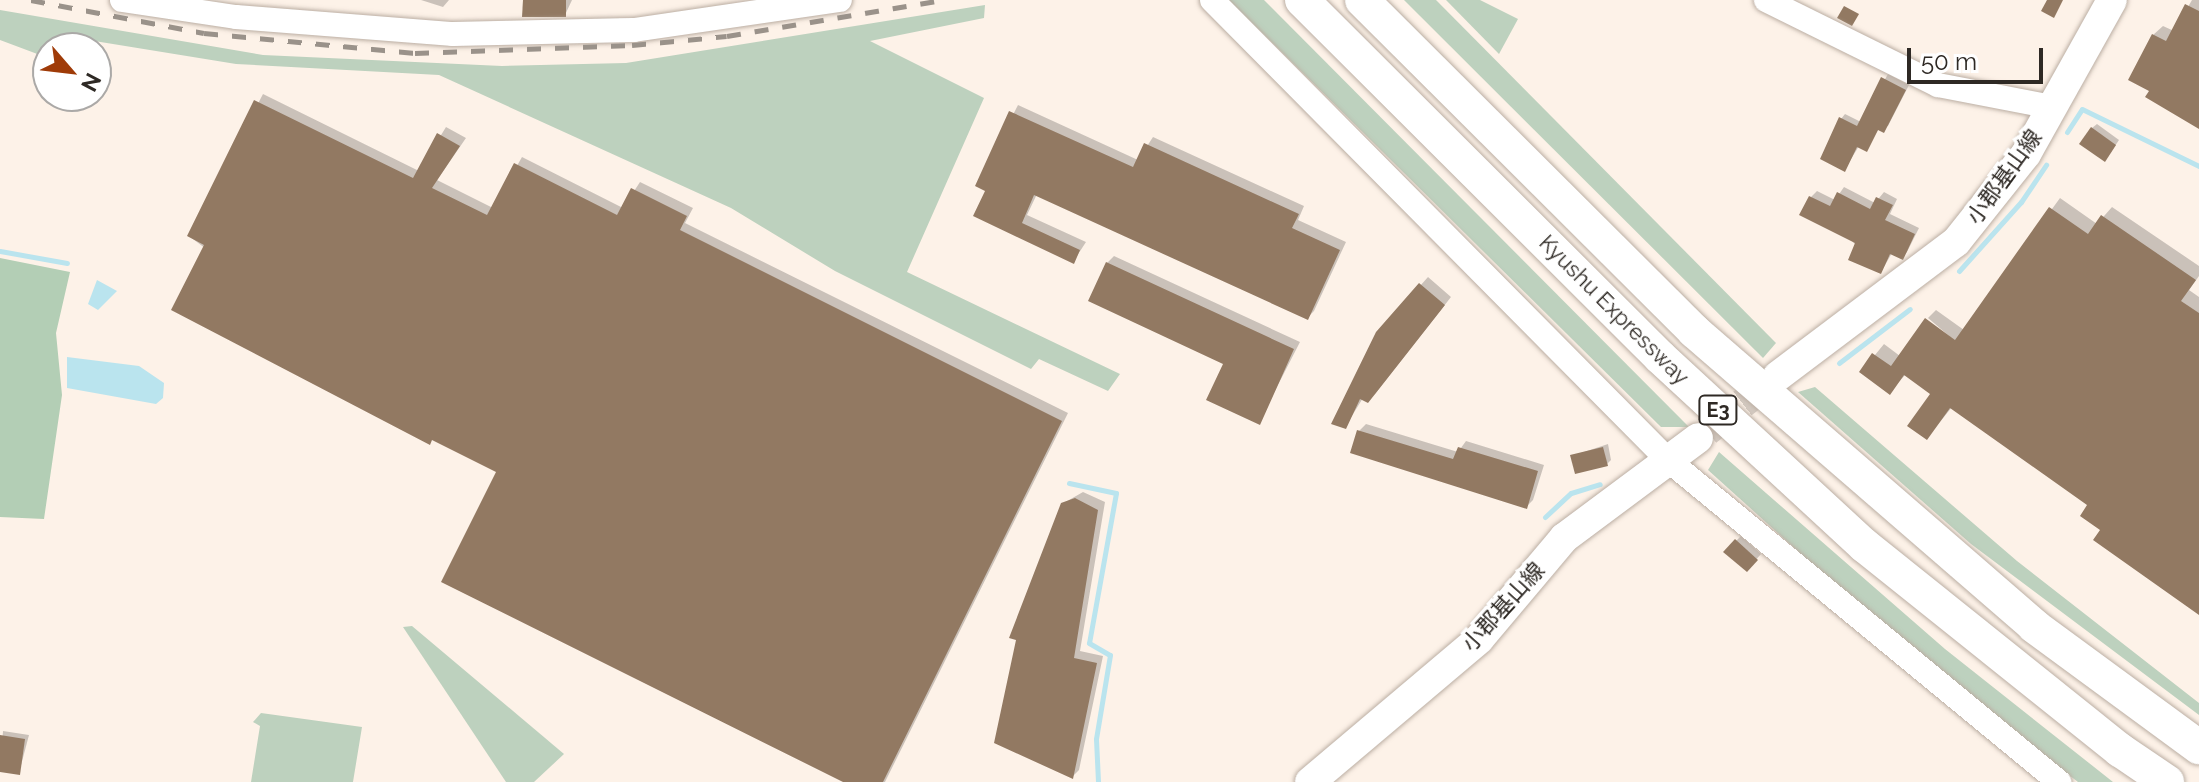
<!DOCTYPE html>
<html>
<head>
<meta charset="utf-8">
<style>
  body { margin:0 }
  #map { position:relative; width:2199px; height:782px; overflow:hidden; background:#fdf2e8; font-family:Raleway,"Noto Sans JP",sans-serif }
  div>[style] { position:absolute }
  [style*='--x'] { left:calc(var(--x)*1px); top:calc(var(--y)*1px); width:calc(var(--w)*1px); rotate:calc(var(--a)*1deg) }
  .green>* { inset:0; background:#bdd1be }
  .forest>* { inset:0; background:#b3ceb5 }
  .water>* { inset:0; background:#bae4ee }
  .shadow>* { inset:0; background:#0003 }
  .stream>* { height:5px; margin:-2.5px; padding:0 2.5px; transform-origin:2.5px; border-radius:2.5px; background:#bae4ee }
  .building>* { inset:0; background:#927962 }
  .major-tunnel>* { height:30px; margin-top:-15px; transform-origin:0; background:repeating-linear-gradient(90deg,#d4cac1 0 30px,transparent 0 45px) }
  .roads { filter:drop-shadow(0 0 2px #bbaea3) drop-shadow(0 0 2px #bbaea3) }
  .minor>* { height:24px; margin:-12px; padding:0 12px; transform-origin:12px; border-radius:12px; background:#fff }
  .major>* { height:30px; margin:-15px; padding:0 15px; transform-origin:15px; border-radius:15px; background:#fff }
  .highway>* { height:34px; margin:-17px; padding:0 17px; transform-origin:17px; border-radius:17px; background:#fff }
  .rail>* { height:5px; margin-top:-2.5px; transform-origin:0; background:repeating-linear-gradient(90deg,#9a928a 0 14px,transparent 0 28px) }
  span { translate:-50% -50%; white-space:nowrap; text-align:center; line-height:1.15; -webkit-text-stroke:7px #fff; paint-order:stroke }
  .shield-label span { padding:2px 6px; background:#fff; border:2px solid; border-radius:6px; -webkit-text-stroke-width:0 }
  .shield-label { font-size:20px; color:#2e2924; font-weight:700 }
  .street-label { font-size:22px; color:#2e2924 }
  .north { position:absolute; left:32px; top:32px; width:80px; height:80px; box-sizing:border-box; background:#fff; border:2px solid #aba9a7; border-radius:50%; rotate:118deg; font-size:22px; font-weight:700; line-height:32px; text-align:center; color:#2e2924 }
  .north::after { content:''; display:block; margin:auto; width:28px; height:36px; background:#9f3b08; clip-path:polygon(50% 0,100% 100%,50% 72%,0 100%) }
  .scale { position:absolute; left:1907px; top:48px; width:136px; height:36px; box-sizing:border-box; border:4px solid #2e2924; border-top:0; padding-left:10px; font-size:24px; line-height:28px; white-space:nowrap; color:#2e2924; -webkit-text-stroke:6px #fff; paint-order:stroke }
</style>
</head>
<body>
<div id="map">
  <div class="green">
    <i style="clip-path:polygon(1229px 0,1264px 0,1689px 427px,1661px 427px)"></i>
    <i style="clip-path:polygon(1404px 0,1436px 0,1776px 343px,1763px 358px)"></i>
    <i style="clip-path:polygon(1446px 0,1480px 0,1518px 19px,1499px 54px)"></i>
    <i style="clip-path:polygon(985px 5px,984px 18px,870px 41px,984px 98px,907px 272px,1120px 374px,1108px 391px,1039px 359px,1031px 369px,835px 271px,731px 208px,439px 75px,236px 64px,76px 38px,74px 48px,48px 48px,48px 58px,0 40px,0 10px,263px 55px,502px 66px,626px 63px)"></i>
    <i style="clip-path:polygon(1815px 387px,2017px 561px,2199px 703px,2199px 715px,1971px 544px,1798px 392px)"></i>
    <i style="clip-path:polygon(1719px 452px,1945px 649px,2113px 782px,2078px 782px,1922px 663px,1708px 470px)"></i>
    <i style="clip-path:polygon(412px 626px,564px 754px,534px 782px,506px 782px,403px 627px)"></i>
    <i style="clip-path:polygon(261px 713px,362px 727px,353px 782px,251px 782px,260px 726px,253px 722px)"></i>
  </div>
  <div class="forest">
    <i style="clip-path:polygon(0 258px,70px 272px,56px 333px,62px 395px,44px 519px,0 517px)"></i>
  </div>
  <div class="water">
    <i style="clip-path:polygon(97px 280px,117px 291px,98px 310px,88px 304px)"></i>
    <i style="clip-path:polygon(67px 357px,139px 366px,164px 383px,163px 398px,156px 404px,67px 388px)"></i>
  </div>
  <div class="shadow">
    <i style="clip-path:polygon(421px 0,449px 0,443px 7px)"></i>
    <i style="clip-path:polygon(528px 0,572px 0,565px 15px)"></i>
    <i style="clip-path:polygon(2192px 0,2199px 0,2199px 124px,2151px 90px,2153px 35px,2163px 26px,2174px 31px)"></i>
    <i style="clip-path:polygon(1888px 74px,1909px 85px,1888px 126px,1879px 128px,1866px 150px,1859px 146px,1845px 169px,1841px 119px,1845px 114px,1861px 122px)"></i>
    <i style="clip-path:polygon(263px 94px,419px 171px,446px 127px,466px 138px,437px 180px,493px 208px,522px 157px,623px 208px,640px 182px,693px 208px,685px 223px,1068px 413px,885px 782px,848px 782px,499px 471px,189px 236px)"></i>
    <i style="clip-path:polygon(1018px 105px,1138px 160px,1153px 137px,1304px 206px,1298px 220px,1346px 242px,1314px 311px,1307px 318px,1037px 194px,1027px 215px,1086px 242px,1073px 262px,976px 215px,988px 190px,977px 185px)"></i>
    <i style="clip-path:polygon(2097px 124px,2119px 140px,2109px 155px,2092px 128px)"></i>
    <i style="clip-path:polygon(1844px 187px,1875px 203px,1884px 192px,1897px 199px,1890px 214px,1919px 228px,1907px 252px,1902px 258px,1892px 253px,1881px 272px,1811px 197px,1817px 191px,1835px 200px)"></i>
    <i style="clip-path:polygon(2060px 198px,2097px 224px,2112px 207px,2199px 266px,2199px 276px,2189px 290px,2199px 297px,2199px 612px,2090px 505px,1952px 407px,1927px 438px,1933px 393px,1906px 374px,1890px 392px,1861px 372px,1884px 344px,1900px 356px,1962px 347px,1928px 318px,1936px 310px,1964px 330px)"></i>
    <i style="clip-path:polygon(1114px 256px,1300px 342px,1259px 422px,1226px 363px,1107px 263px)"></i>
    <i style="clip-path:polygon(1428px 277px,1451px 297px,1375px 394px,1363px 398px,1345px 427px,1378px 333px)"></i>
    <i style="clip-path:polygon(1366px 424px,1458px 452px,1466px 441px,1544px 465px,1533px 500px,1526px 507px,1359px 431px)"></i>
    <i style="clip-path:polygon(1608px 444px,1611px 460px,1607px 464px,1572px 456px)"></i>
    <i style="clip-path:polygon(1083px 492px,1105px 502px,1080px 651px,1103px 656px,1079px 770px,1072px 777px,1062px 504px)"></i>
    <i style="clip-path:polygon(1741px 536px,1761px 554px,1747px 570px,1726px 551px)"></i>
    <i style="clip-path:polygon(3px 731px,29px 735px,19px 773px,0 770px)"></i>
  </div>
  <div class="stream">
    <i style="--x:2067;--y:132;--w:27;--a:-57"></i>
    <i style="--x:2082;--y:109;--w:130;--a:26"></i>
    <i style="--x:0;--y:251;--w:68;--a:10.2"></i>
    <i style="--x:1959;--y:271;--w:93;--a:-48.1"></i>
    <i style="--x:2021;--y:202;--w:45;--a:-56"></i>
    <i style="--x:1839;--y:363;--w:89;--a:-37.3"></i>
    <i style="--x:1069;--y:483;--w:48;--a:12"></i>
    <i style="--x:1116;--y:493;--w:152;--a:100.2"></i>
    <i style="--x:1089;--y:643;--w:24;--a:30"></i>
    <i style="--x:1110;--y:655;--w:85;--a:99.5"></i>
    <i style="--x:1096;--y:739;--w:43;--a:87.3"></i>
    <i style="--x:1545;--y:517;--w:35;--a:-43"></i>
    <i style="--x:1571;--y:493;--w:30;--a:-17"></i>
  </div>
  <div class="building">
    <i style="clip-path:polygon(523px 0,566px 0,566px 17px,522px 17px)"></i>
    <i style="clip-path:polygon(2047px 0,2063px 0,2054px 18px,2041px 11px)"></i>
    <i style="clip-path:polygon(2185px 4px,2199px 11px,2199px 129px,2145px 97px,2149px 91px,2128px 80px,2152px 34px,2166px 41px)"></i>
    <i style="clip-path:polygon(1844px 6px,1859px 14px,1852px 26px,1837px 18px)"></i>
    <i style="clip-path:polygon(1881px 77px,1906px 90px,1884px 133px,1878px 130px,1867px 152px,1857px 147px,1845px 172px,1820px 159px,1839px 117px,1857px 126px)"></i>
    <i style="clip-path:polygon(254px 100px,413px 178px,437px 133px,460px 146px,432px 188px,487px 215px,514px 163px,617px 215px,631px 188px,687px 216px,680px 230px,1062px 421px,883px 782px,843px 782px,441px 582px,496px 472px,432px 440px,430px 445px,171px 310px,204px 245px,187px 236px)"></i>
    <i style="clip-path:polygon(1009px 111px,1133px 167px,1144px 143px,1299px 214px,1292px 228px,1340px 250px,1308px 320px,1034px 195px,1022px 223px,1080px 250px,1074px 264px,973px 216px,985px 191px,975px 186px)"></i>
    <i style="clip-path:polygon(2091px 127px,2116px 145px,2105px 162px,2079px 144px)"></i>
    <i style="clip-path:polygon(1837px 192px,1870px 209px,1876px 197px,1893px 205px,1885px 220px,1915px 234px,1903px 260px,1890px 254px,1881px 274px,1848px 260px,1855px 243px,1799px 215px,1809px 196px,1830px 206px)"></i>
    <i style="clip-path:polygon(2049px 207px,2088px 234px,2101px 215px,2196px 280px,2181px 301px,2199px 313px,2199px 615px,2093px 540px,2100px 530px,2080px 516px,2087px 505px,1950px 408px,1927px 440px,1907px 426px,1930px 394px,1904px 375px,1890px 395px,1859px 372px,1872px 353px,1891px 366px,1925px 318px,1955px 340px)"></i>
    <i style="clip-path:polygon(1106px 262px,1294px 349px,1260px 425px,1206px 400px,1223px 364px,1088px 301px)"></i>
    <i style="clip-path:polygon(1419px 283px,1445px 305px,1368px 403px,1360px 399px,1346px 429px,1331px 424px,1376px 332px)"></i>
    <i style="clip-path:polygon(1357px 430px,1453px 459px,1458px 447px,1538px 471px,1527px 509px,1350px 453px)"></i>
    <i style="clip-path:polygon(1603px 447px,1608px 466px,1575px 474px,1570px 455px)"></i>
    <i style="clip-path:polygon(1075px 498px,1098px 510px,1074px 658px,1097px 663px,1073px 779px,994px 743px,1016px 640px,1009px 638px,1061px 503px)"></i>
    <i style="clip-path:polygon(1735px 539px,1758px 560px,1747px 572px,1723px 552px)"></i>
    <i style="clip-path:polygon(0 735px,25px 739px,20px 775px,0 772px)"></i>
  </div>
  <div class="major-tunnel">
    <i style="--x:1707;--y:431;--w:90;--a:-37.8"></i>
  </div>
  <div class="roads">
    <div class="minor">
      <i style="--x:122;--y:0;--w:115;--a:8.5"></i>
      <i style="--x:236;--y:17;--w:218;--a:4.5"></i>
      <i style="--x:453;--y:34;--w:181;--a:-1.3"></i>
      <i style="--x:634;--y:30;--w:208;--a:-8.3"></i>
      <i style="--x:1212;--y:0;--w:648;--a:45.25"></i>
      <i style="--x:1668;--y:460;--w:507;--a:39.47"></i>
      <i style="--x:1766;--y:0;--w:192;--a:26.3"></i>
      <i style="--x:1938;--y:85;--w:116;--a:10.9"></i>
    </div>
    <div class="major">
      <i style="--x:1778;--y:376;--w:223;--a:-37"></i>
      <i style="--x:1956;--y:242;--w:112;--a:-51.5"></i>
      <i style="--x:2026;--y:154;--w:176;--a:-60.8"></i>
      <i style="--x:1310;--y:782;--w:221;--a:-40.2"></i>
      <i style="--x:1479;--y:639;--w:132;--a:-49.9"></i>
      <i style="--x:1564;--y:538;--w:167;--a:-36.7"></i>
    </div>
    <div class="highway">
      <i style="--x:1302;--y:0;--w:506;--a:44.92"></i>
      <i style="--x:1660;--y:357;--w:279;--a:42.7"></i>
      <i style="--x:1865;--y:546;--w:327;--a:38.7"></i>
      <i style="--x:2120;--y:750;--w:57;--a:34.2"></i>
      <i style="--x:1362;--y:0;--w:469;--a:44.9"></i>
      <i style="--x:1694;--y:331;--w:450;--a:40.9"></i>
      <i style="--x:2034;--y:626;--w:205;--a:36.3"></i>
    </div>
  </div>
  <div class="rail">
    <i style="--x:31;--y:0;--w:176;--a:10.8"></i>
    <i style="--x:204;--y:33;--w:212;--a:5.4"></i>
    <i style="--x:415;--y:53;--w:217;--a:-2.1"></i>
    <i style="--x:632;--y:45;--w:95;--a:-5.4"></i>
    <i style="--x:727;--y:36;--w:217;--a:-9.5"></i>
  </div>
  <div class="shield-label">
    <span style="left:1718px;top:410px">E3</span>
  </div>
  <div class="street-label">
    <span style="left:2004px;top:177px;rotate:-54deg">小郡基山線</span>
    <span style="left:1614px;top:310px;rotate:45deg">Kyushu Expressway</span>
    <span style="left:1503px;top:607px;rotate:-48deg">小郡基山線</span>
  </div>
  <div class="north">N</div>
  <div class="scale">50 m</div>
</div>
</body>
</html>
